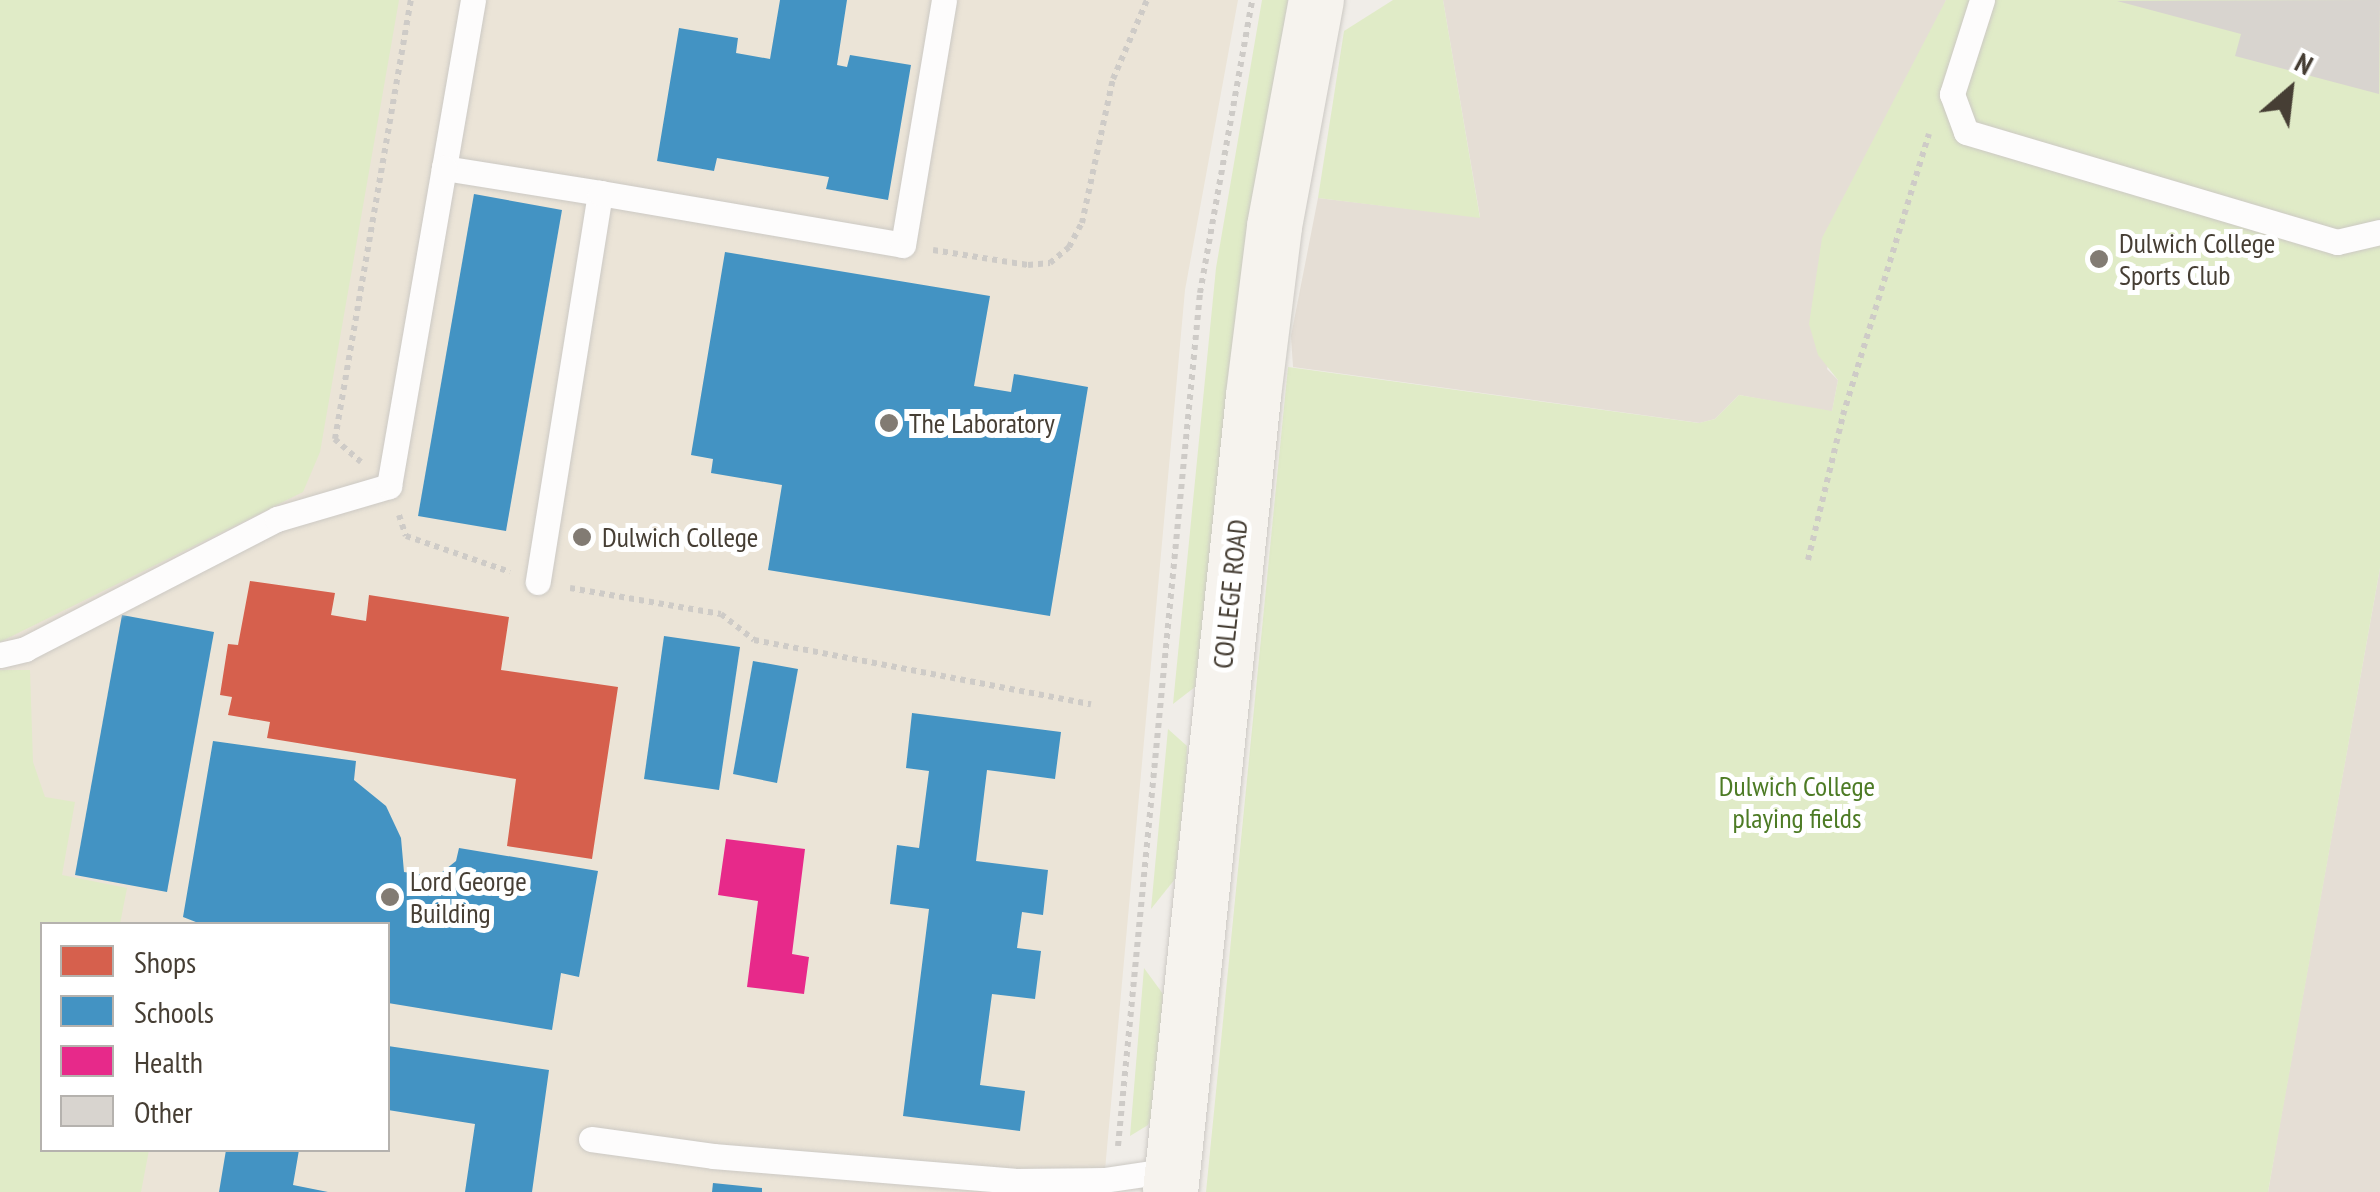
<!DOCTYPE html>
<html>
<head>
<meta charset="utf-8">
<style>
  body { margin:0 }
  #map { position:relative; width:2380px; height:1192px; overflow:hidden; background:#f0ede8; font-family:"PT Sans Narrow",sans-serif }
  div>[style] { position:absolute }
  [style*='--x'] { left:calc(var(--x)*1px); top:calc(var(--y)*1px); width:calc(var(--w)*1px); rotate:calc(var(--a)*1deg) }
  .residential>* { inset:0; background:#e5ded5 }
  .education>* { inset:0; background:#ebe4d7 }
  .green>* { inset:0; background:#e0ebc7 }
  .shops>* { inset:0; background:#d6604d }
  .schools>* { inset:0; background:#4393c3 }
  .health>* { inset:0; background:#e7298a }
  .building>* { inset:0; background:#d8d4cf }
  .path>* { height:6px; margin-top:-3px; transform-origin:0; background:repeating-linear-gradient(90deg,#cecbc7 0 5px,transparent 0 10px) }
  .roads { filter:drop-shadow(0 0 2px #ccc9c4) drop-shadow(0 0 2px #ccc9c4) }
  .lane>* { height:25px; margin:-12.5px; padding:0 12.5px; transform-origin:12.5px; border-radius:12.5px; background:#fdfcfc }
  .secondary>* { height:55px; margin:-27.5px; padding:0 27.5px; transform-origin:27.5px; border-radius:27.5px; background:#f6f3ee }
  .dots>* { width:28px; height:28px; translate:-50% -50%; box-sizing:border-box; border:5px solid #fff; border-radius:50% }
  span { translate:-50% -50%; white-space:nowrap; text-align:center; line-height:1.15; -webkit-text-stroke:10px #fff; paint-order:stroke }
  .poi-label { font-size:28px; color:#463e34 }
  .left { translate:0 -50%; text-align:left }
  .street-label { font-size:28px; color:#463e34 }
  .park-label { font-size:28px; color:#4d7b25 }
  .legend { position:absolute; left:40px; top:922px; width:350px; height:230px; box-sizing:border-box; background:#fff; border:2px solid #b5b2ae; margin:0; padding:12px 18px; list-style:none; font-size:30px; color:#463e34 }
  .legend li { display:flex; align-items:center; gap:20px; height:50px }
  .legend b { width:50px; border:2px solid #b5b2ae }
  .north { position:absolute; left:2240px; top:40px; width:100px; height:100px; -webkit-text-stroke:8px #fff; paint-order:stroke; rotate:28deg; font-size:28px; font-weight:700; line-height:40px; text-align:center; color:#463e34 }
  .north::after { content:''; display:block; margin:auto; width:35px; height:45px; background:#463e34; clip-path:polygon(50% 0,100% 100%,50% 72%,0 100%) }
</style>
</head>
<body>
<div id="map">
  <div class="residential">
    <i style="clip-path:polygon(1443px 0,1946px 0,1827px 369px,1838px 380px,1832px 412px,1739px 395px,1715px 419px,1700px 423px,1293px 367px,1291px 336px,1318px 198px,1480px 217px)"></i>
    <i style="clip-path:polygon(2380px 568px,2380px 1192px,2268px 1192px,2279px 1128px)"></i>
  </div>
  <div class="education">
    <i style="clip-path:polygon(evenodd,0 0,1238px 0,1185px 290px,1103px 1192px,0 1192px,0 0,42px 924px,388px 924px,388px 1150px,42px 1150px,42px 924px)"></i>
  </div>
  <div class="green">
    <i style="clip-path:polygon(0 0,399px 0,320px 452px,303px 492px,0 642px)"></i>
    <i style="clip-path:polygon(1262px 0,1288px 0,1242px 283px,1195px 687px,1173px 704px,1216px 268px)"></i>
    <i style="clip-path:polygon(1393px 0,1443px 0,1480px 218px,1318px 198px,1344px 31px)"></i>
    <i style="clip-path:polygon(1946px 0,2380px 0,2380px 568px,2268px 1192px,1206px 1192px,1288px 367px,1699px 423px,1715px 419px,1739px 395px,1832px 411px,1838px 380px,1818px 355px,1809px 324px,1822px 238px)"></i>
    <i style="clip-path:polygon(0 670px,30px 670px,33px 762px,45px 797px,75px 802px,62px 875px,127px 888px,120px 924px,42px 924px,42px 1150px,149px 1150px,141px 1192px,0 1192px)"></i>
    <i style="clip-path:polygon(1168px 729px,1187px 746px,1186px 776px,1175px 879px,1151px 909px)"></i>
    <i style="clip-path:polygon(1144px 968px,1163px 994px,1154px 1111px,1148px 1125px,1130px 1136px)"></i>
  </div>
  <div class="shops">
    <i style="clip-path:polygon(250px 581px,335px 593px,331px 615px,366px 621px,369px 595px,509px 617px,501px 670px,618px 687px,592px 859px,507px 846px,516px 779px,267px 738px,270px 722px,228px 715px,232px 697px,220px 695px,228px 644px,238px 645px)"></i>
  </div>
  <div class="schools">
    <i style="clip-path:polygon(780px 0,847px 0,837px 65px,847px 67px,850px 55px,911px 65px,888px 200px,826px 189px,829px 177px,717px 158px,714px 171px,657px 161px,679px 28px,738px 38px,736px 53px,770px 59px)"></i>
    <i style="clip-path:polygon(474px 194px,562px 210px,506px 531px,418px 516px)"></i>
    <i style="clip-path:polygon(725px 252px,990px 296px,974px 386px,1011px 392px,1014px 374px,1088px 387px,1050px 616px,768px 570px,782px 485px,711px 473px,713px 459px,691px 455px)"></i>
    <i style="clip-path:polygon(122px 615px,214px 632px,167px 892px,75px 875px)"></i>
    <i style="clip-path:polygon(664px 636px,740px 647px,719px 790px,644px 779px)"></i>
    <i style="clip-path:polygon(753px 661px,798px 669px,777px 783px,733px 774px)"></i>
    <i style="clip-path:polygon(912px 713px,1061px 732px,1055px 779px,987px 770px,976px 861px,1048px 870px,1043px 915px,1022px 912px,1017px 948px,1041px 951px,1035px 999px,992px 994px,980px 1085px,1025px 1091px,1020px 1131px,903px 1116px,929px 909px,890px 904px,897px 845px,919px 848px,929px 771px,906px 768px)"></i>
    <i style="clip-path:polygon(213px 741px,356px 761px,354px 780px,386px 806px,401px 838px,404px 872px,436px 877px,456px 861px,459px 848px,598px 871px,579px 977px,561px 973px,552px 1030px,388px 1003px,388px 924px,201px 924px,183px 917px)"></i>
    <i style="clip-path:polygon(388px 1046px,549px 1070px,532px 1192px,465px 1192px,475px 1124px,388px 1110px)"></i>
    <i style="clip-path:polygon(226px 1150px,299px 1150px,293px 1185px,328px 1192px,219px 1192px)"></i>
    <i style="clip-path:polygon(713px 1183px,762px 1188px,762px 1192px,712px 1192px)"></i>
  </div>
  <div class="health">
    <i style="clip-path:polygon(726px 839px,805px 849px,792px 954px,809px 957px,804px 994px,747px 987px,758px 901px,718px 895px)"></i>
  </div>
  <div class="building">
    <i style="clip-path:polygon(2380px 0,2379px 94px,2235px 56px,2241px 34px,2117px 1px)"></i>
  </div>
  <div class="path">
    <i style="--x:933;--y:250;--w:96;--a:9"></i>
    <i style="--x:1028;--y:265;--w:22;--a:-5"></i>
    <i style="--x:1050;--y:263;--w:25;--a:-40"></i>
    <i style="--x:1069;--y:247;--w:27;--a:-62"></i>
    <i style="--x:1082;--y:223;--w:147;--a:-77.9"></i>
    <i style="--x:1113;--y:79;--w:86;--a:-66.7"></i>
    <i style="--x:361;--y:462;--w:35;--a:-139"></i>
    <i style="--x:335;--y:439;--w:446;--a:-80.2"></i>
    <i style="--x:399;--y:515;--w:22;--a:72"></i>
    <i style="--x:406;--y:536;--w:110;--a:19.1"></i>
    <i style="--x:1808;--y:560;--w:149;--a:-76.4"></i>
    <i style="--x:1843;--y:415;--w:294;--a:-73"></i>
    <i style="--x:570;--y:588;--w:153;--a:9.8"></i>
    <i style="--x:721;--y:614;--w:42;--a:38.2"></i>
    <i style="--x:754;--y:640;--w:343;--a:10.8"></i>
    <i style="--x:1118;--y:1146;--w:857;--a:-84.51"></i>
    <i style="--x:1200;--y:293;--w:298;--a:-79.9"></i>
  </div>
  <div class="roads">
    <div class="lane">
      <i style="--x:473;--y:0;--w:170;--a:99.8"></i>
      <i style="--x:444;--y:168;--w:158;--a:9.1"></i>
      <i style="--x:600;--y:193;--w:394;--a:99.1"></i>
      <i style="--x:1982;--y:0;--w:99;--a:107.7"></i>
      <i style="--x:1952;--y:94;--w:40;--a:69.8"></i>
      <i style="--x:1966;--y:132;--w:387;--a:16.5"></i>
      <i style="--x:2337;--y:242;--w:44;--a:-13.1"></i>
      <i style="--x:600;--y:193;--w:307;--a:9.7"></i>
      <i style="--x:903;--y:245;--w:248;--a:-80.5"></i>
      <i style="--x:0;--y:655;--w:26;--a:-13"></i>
      <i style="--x:25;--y:649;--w:284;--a:-27.3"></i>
      <i style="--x:277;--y:519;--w:117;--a:-16.4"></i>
      <i style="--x:389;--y:486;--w:323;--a:-80.2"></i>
      <i style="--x:591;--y:1139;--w:123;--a:7.9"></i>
      <i style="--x:713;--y:1156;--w:302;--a:4.7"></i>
      <i style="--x:1014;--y:1181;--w:90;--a:-0.6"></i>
      <i style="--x:1104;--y:1180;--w:69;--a:-8.4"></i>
    </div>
    <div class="secondary">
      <i style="--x:1170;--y:1192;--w:801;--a:-84.05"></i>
      <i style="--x:1253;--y:395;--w:170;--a:-82.9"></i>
      <i style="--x:1274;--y:226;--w:230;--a:-79.5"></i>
    </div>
  </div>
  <div class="dots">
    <i style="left:2099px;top:259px;background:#827b73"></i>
    <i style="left:889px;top:423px;background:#827b73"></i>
    <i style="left:582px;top:537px;background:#827b73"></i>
    <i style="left:390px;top:897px;background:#827b73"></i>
  </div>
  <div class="poi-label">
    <span class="left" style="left:2119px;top:259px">Dulwich College<br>Sports Club</span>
    <span class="left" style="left:909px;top:423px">The Laboratory</span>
    <span class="left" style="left:602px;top:537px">Dulwich College</span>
    <span class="left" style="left:410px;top:897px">Lord George<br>Building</span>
  </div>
  <div class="street-label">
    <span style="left:1230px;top:594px;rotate:-84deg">COLLEGE ROAD</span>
  </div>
  <div class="park-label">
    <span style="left:1797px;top:802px">Dulwich College<br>playing fields</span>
  </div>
  <ul class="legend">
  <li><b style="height:28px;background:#d6604d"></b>Shops</li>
  <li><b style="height:28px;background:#4393c3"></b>Schools</li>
  <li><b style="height:28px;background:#e7298a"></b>Health</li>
  <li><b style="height:28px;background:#d8d4cf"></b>Other</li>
  </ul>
  <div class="north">N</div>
</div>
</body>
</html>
